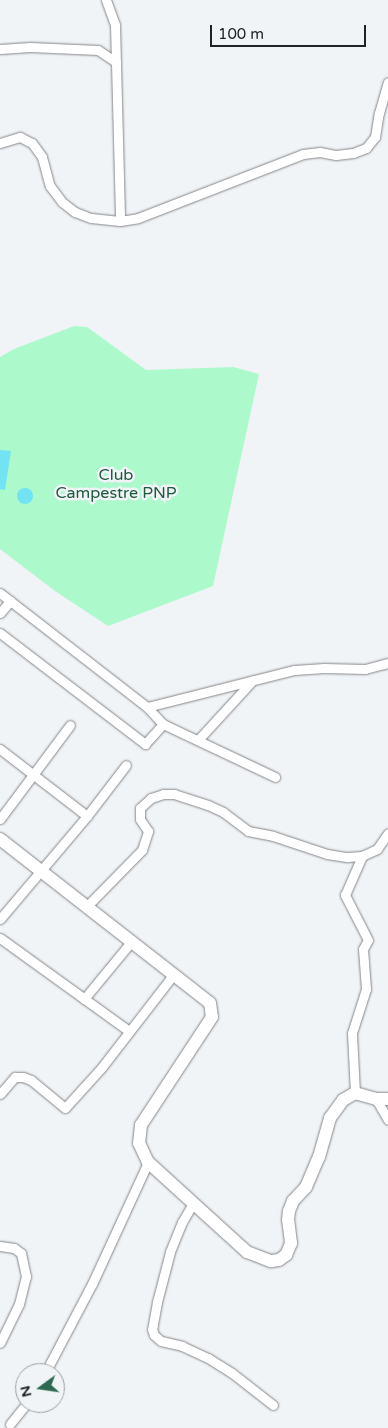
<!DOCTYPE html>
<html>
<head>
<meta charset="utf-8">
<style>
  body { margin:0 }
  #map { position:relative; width:388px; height:1428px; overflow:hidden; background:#f1f4f7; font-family:"Varela Round",sans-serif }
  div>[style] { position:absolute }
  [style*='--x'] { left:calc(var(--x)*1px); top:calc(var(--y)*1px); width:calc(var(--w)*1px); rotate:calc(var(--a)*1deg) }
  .green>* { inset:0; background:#acf9cc }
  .water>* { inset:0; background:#72e3f2 }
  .round { border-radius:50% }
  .roads { filter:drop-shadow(0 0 1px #848689) drop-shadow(0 0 1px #848689) }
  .street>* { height:9px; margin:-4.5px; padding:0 4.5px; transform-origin:4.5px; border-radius:4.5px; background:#fff }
  .secondary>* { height:12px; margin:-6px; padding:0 6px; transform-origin:6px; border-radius:6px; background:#fff }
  span { translate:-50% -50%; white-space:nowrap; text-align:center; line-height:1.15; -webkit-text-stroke:5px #f1f4f7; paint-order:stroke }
  .park-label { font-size:16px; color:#1d5a3c }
  .north { position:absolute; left:15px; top:1363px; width:50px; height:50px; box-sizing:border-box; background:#f1f4f7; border:1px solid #9ea0a3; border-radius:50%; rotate:256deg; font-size:14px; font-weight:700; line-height:20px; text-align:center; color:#212224 }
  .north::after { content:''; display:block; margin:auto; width:18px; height:22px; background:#306952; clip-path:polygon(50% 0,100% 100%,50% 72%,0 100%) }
  .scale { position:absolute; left:210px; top:25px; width:156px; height:22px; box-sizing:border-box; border:2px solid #212224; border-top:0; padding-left:6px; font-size:15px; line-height:18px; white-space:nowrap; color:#212224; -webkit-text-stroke:4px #f1f4f7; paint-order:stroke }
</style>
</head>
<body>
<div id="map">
  <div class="green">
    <i style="clip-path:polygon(74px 326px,87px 327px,146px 370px,233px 367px,259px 374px,213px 586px,108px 626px,55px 591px,0 549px,0 357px,14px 349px)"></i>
  </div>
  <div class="water">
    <i style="clip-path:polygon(0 450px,11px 451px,5px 490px,0 489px)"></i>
    <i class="round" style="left:17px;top:488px;width:16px;height:16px"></i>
  </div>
  <div class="roads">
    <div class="street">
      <i style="--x:106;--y:0;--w:27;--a:70"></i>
      <i style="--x:115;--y:25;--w:196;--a:88.5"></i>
      <i style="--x:0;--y:49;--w:30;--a:-4"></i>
      <i style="--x:30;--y:47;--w:68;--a:2.5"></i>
      <i style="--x:98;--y:50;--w:22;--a:34"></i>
      <i style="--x:0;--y:143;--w:21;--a:-17"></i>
      <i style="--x:20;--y:137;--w:13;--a:27"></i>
      <i style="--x:32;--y:143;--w:17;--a:54"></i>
      <i style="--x:42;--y:157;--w:30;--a:75"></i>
      <i style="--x:50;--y:186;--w:20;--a:53"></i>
      <i style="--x:62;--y:202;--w:16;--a:38"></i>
      <i style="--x:75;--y:212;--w:17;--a:21"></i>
      <i style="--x:91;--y:218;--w:29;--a:6"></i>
      <i style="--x:120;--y:221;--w:18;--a:-9"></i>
      <i style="--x:138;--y:218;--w:177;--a:-21.2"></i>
      <i style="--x:303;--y:154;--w:17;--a:-7"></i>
      <i style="--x:320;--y:152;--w:16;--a:11"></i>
      <i style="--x:336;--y:155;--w:17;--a:-7"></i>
      <i style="--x:353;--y:153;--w:14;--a:-21"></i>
      <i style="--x:366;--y:148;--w:14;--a:-51"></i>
      <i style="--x:375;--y:137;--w:24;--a:-81"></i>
      <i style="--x:379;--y:113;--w:32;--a:-74"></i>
      <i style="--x:0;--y:593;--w:186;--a:37.8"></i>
      <i style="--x:147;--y:707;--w:152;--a:-14.1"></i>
      <i style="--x:294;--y:670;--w:30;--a:-4"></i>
      <i style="--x:324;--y:668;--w:41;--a:1.4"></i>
      <i style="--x:365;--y:669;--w:24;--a:-15"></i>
      <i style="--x:0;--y:613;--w:16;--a:-50"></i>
      <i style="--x:0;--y:633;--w:183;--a:37.4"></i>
      <i style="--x:145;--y:744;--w:27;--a:-48"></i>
      <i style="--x:147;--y:707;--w:23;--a:47"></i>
      <i style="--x:163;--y:724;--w:124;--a:25.3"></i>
      <i style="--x:198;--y:740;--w:81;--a:-47.5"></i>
      <i style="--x:0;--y:749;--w:110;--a:37.6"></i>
      <i style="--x:0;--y:819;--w:117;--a:-53.3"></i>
      <i style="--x:86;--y:907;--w:80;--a:-45.5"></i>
      <i style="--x:142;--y:850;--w:20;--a:-72"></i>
      <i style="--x:148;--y:831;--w:14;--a:-124"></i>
      <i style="--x:140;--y:819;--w:11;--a:-90"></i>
      <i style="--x:140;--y:808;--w:15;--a:-42"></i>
      <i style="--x:151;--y:798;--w:13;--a:-18"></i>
      <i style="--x:163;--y:794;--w:11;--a:0"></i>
      <i style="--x:174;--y:794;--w:36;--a:18"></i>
      <i style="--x:208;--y:805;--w:17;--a:25"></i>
      <i style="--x:223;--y:812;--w:31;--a:37"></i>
      <i style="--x:248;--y:831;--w:25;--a:11"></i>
      <i style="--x:273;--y:836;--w:57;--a:18.4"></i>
      <i style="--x:327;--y:854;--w:20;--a:9"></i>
      <i style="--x:347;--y:857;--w:15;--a:-4"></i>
      <i style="--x:362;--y:856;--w:17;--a:-25"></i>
      <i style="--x:377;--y:849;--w:19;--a:-55"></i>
      <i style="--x:0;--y:919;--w:135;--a:-49.8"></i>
      <i style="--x:87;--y:816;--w:64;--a:-52.6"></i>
      <i style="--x:0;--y:938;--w:159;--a:35.8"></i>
      <i style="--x:84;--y:999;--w:74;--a:-50.5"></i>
      <i style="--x:355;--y:1093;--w:60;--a:-92.9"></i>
      <i style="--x:352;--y:1033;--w:46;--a:-72.3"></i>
      <i style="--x:366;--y:989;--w:40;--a:-94.3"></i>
      <i style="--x:363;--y:949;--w:10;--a:-61"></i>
      <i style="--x:368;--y:940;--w:51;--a:-117.1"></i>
      <i style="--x:345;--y:895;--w:43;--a:-66.4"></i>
      <i style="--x:0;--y:1094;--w:23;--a:-49"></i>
      <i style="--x:15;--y:1077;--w:8;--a:0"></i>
      <i style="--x:23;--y:1077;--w:9;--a:21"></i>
      <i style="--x:31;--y:1080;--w:44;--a:39.5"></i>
      <i style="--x:65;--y:1108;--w:55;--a:-47.9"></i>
      <i style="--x:102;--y:1067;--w:116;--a:-52.3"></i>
      <i style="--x:376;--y:1099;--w:24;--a:60"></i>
      <i style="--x:192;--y:1205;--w:20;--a:120"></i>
      <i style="--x:182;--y:1222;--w:32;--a:112"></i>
      <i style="--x:170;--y:1252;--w:52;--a:104.6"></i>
      <i style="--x:157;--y:1302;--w:27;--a:100"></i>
      <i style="--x:152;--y:1329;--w:6;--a:72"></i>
      <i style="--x:154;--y:1335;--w:9;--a:41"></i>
      <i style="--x:161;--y:1341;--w:22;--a:13"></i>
      <i style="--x:182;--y:1346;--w:29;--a:25"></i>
      <i style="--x:208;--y:1358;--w:28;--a:32"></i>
      <i style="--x:232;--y:1373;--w:52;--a:38"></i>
      <i style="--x:0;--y:1246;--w:14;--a:8"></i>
      <i style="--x:14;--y:1248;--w:9;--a:36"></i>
      <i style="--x:21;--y:1253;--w:24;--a:78"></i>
      <i style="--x:26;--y:1276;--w:29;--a:104"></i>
      <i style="--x:19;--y:1304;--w:43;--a:116"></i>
      <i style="--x:45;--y:1373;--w:101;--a:-62.2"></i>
      <i style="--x:92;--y:1284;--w:134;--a:-65.3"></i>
      <i style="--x:10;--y:1424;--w:27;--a:-51"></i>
    </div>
    <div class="secondary">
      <i style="--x:0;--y:839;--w:266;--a:38"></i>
      <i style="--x:210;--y:1003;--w:14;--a:82"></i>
      <i style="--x:212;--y:1017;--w:129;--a:123.3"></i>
      <i style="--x:141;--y:1125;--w:18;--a:96"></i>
      <i style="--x:139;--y:1143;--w:21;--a:65"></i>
      <i style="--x:148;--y:1162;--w:134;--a:42.3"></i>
      <i style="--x:247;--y:1252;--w:26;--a:21"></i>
      <i style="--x:271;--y:1261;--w:8;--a:-7"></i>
      <i style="--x:279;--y:1260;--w:9;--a:-36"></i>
      <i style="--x:286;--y:1255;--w:13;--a:-67"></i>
      <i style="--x:291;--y:1243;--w:23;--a:-97"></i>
      <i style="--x:288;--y:1220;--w:9;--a:-84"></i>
      <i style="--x:289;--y:1211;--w:11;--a:-68"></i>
      <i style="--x:293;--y:1201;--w:19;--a:-47"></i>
      <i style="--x:306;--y:1187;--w:33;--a:-67"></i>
      <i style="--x:319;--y:1157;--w:41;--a:-74.2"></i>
      <i style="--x:330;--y:1118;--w:22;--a:-54"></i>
      <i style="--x:343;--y:1100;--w:14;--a:-30"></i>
      <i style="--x:355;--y:1093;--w:22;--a:16"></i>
      <i style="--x:376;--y:1099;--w:12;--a:0"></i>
    </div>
  </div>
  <div class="park-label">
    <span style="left:116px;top:484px">Club<br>Campestre PNP</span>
  </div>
  <div class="north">N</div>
  <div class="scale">100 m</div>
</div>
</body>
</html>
